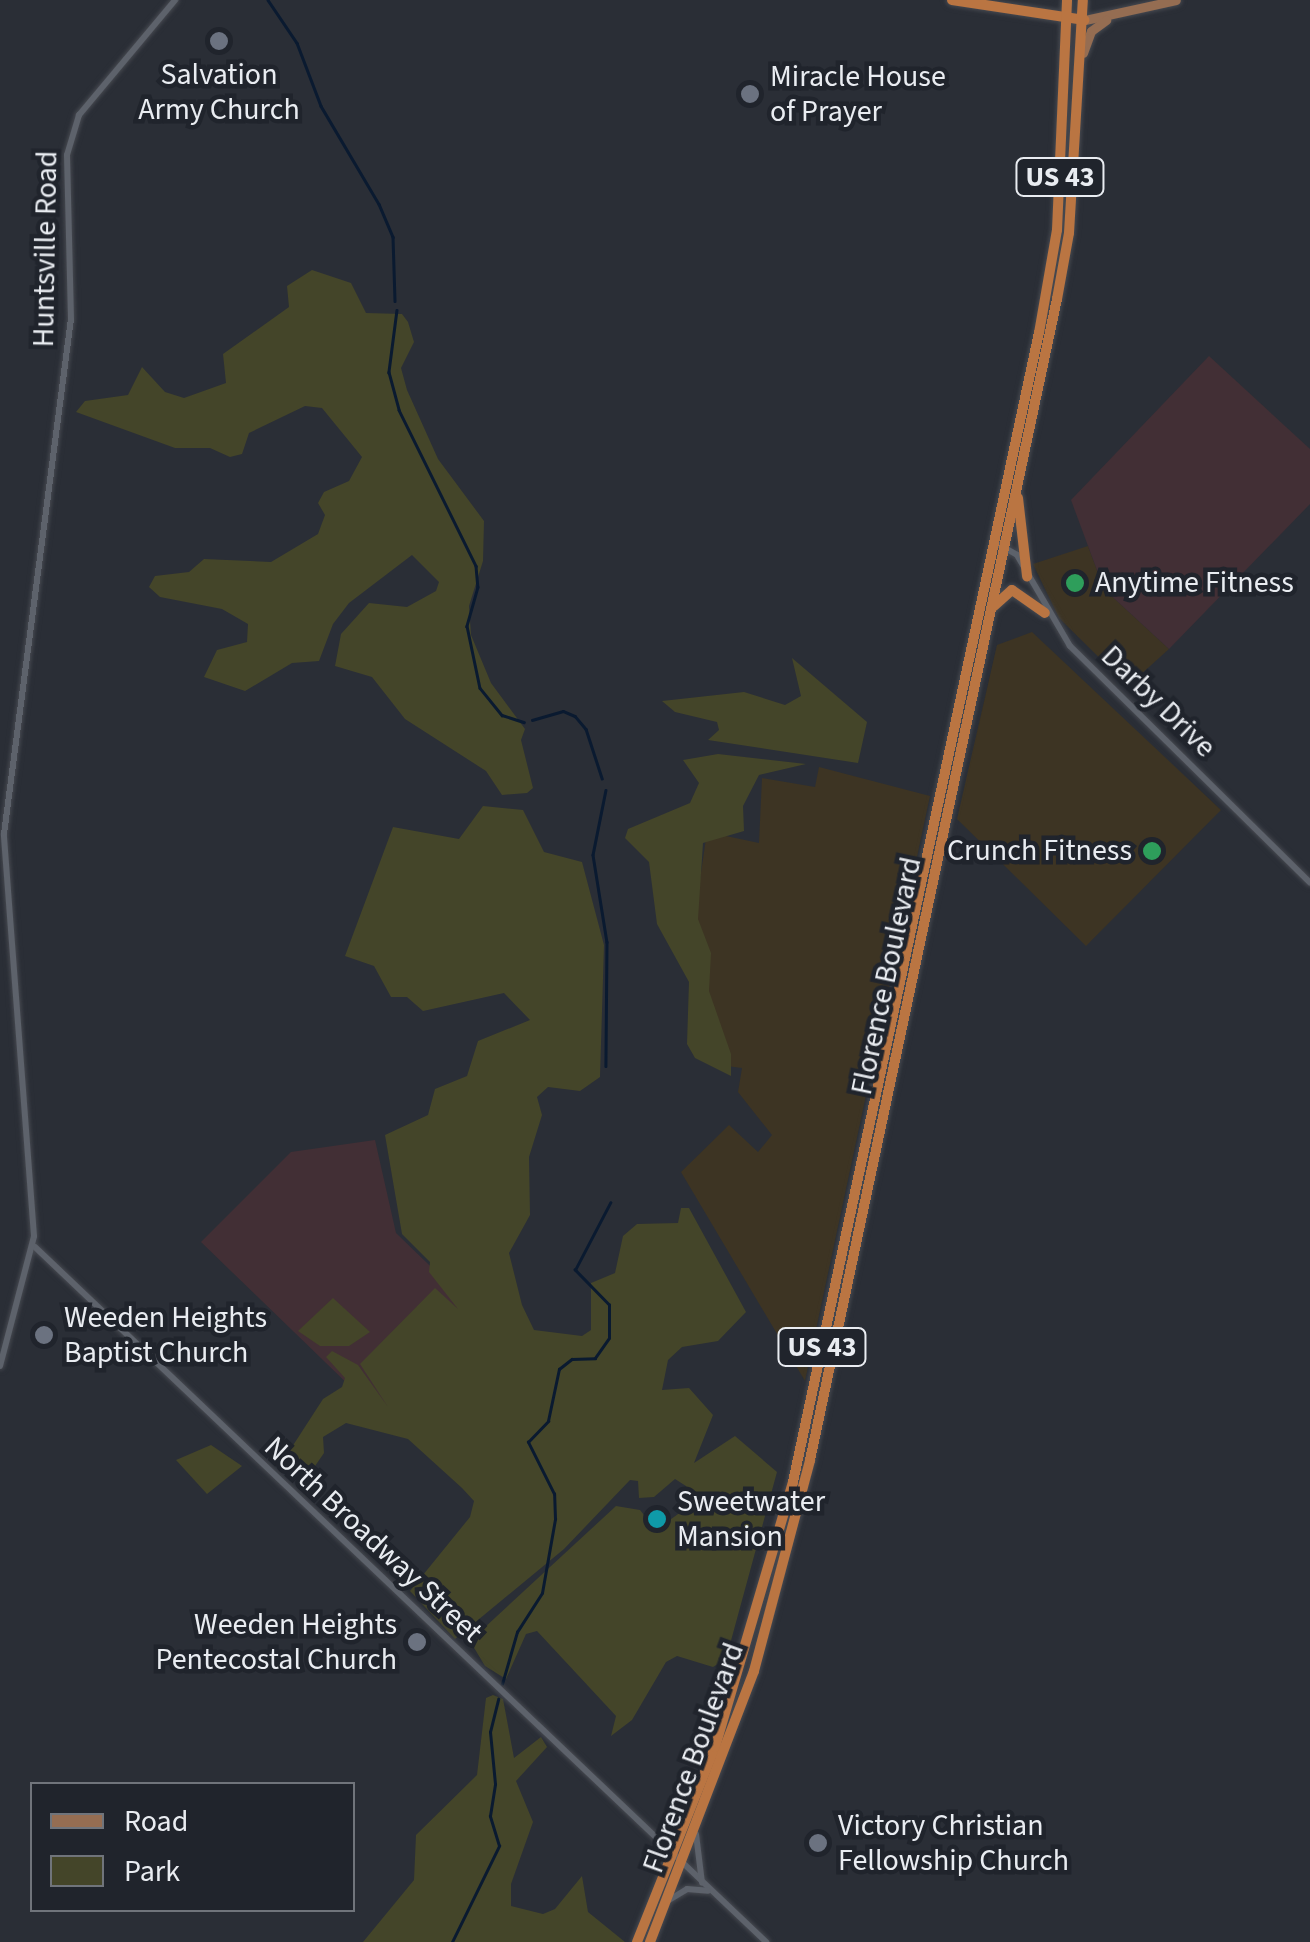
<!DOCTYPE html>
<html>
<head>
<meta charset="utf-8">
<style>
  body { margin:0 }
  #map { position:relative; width:1310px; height:1942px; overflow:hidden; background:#2a2e36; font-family:"Source Sans 3",sans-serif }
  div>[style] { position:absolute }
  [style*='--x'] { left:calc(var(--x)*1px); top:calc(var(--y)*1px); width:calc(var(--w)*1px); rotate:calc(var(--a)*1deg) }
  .commercial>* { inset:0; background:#3d3423 }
  .education>* { inset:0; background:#422f35 }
  .green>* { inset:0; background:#444529 }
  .stream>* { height:2.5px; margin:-1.25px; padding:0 1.25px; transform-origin:1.25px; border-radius:1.25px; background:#0a1a30 }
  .roads { filter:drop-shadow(0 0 2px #464950) drop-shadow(0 0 2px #464950) }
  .secondary>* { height:6px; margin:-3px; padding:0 3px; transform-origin:3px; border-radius:3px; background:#5d626b }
  .primary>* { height:9px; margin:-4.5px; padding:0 4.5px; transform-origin:4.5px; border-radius:4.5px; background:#956d52 }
  .highway>* { height:10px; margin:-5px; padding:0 5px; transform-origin:5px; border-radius:5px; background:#ba7542 }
  .dots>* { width:28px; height:28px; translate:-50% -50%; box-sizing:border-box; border:5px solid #20242c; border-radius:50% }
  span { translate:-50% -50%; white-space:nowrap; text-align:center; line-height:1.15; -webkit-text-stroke:9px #20242c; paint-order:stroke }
  .shield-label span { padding:2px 8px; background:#20242c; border:2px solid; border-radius:8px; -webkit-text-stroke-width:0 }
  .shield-label { font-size:28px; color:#e9ecf1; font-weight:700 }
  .poi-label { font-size:30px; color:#e9ecf1 }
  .left { translate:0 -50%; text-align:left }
  .right { translate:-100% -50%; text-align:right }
  .street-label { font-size:30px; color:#e9ecf1 }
  .legend { position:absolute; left:30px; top:1782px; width:325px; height:130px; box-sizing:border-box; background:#20242c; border:2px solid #70747b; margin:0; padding:12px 18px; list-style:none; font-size:30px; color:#e9ecf1 }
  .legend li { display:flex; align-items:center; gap:20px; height:50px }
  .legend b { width:50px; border:2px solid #70747b }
</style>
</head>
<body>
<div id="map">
  <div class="commercial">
    <i style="clip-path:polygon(1088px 546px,1104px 589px,1169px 649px,1128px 686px,1059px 618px,1033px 564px)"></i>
    <i style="clip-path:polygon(1032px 632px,1221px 810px,1086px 946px,957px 819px,997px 645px)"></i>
    <i style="clip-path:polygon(819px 767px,930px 796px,805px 1381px,681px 1172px,729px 1125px,758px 1152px,772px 1135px,738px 1092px,742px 1068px,719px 1065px,694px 920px,707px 832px,759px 843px,762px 778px,815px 787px)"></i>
  </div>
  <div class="education">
    <i style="clip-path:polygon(1209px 356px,1310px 449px,1310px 504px,1169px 649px,1104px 589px,1071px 500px)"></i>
    <i style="clip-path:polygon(375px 1140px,396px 1233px,485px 1319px,390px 1425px,201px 1242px,291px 1152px)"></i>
  </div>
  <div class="green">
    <i style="clip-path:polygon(312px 270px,351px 283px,366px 313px,402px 314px,408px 322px,414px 342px,401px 368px,407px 390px,438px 459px,484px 521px,483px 561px,469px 606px,471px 635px,491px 683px,525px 729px,521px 740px,533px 788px,527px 793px,502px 795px,486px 771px,405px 719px,372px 677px,335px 666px,341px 634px,369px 603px,407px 607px,436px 591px,439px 582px,412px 555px,349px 603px,333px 624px,319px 661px,292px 663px,245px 691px,204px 677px,217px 650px,247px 642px,248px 624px,222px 609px,160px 597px,149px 587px,155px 576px,189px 572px,204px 559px,271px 562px,318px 534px,325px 515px,318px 503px,324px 492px,349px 481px,362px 457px,322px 408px,305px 406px,249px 433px,242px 454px,230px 457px,210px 448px,175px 448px,76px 412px,85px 401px,128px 395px,142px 367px,165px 392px,184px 398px,226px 383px,223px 354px,289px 307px,287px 286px)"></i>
    <i style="clip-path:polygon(792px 658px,867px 722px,858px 763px,708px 740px,719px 730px,717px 722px,675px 712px,662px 701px,744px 692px,785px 705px,801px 696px)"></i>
    <i style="clip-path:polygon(718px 754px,806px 764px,759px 775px,743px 806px,744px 831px,703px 843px,698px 919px,711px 953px,709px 991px,731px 1054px,731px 1076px,695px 1058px,687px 1044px,689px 982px,657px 924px,649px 862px,625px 838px,628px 829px,690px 803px,699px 783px,683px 760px)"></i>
    <i style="clip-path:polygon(483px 806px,523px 810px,544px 852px,582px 862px,604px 945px,600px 1077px,580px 1091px,548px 1087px,537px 1097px,542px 1115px,529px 1157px,530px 1215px,509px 1253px,522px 1305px,534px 1330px,582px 1336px,591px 1330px,591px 1283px,615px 1273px,623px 1236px,637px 1224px,678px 1223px,681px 1208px,689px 1208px,746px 1312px,718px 1341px,682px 1347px,668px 1360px,662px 1390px,689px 1388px,713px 1415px,694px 1463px,735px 1436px,777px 1472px,726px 1659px,713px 1667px,677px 1656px,666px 1662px,632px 1720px,611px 1736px,616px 1716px,537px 1631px,526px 1634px,506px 1679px,485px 1666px,470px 1641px,616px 1506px,640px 1510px,656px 1530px,685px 1509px,691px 1497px,686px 1486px,675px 1479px,654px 1497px,639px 1498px,638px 1481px,630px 1480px,564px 1549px,455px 1639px,410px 1591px,470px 1517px,474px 1501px,462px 1488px,408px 1439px,346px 1423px,323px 1437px,324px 1453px,313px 1469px,297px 1467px,290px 1450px,323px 1399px,342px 1387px,345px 1378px,326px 1357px,332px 1351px,358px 1365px,388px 1407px,360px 1364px,435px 1288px,458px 1309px,429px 1272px,430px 1262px,402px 1234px,385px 1135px,428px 1115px,435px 1089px,467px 1076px,478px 1041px,530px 1020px,504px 993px,423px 1011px,407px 997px,391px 997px,374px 966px,345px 956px,393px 827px,459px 839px)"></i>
    <i style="clip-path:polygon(333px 1298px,370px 1332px,349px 1346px,320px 1346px,298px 1331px)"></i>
    <i style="clip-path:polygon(211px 1445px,242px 1466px,207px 1494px,176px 1460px)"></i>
    <i style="clip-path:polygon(493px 1695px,503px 1699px,514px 1758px,541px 1737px,547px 1747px,516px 1781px,533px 1822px,511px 1884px,511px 1906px,543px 1914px,555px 1909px,582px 1876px,588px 1912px,625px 1942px,363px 1942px,414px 1880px,416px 1835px,477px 1775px,486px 1698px)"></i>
  </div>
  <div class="stream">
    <i style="--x:268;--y:0;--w:52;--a:56"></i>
    <i style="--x:297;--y:43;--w:67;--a:69.1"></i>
    <i style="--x:321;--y:106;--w:114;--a:59.4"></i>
    <i style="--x:379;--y:204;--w:36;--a:67"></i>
    <i style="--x:393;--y:237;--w:64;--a:88.2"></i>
    <i style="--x:397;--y:310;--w:63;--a:97.4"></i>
    <i style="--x:389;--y:372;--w:39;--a:75"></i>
    <i style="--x:399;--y:410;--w:174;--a:63.7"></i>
    <i style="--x:476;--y:566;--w:21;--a:85"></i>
    <i style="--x:478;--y:587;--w:41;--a:105.8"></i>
    <i style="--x:467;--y:626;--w:63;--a:78.2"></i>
    <i style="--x:480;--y:688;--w:35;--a:51"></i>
    <i style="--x:502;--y:715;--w:23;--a:18"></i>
    <i style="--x:532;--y:720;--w:32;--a:-16"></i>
    <i style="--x:563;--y:711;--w:13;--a:23"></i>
    <i style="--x:575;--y:716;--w:17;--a:50"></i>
    <i style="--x:586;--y:729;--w:52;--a:71.9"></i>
    <i style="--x:606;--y:790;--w:66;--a:101.3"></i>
    <i style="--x:593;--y:855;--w:88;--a:80.9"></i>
    <i style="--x:607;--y:942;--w:124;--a:90.5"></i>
    <i style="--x:502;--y:1684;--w:54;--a:-73.9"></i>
    <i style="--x:517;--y:1632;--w:46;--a:-57.3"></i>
    <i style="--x:542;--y:1593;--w:75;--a:-80"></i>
    <i style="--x:555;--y:1519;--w:25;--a:-92"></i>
    <i style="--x:554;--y:1494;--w:58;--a:-116.6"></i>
    <i style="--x:528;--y:1442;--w:29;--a:-46"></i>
    <i style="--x:548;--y:1421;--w:53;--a:-78.1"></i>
    <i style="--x:559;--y:1369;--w:16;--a:-38"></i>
    <i style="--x:572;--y:1359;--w:23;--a:-2"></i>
    <i style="--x:595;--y:1358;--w:24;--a:-55"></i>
    <i style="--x:609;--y:1338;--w:33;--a:-90"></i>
    <i style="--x:609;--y:1305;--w:49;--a:-134.2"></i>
    <i style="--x:575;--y:1270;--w:76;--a:-62.4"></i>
    <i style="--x:452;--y:1942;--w:107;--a:-63.9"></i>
    <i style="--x:499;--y:1846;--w:31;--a:-107"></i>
    <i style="--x:490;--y:1816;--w:32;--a:-81"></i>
    <i style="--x:495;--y:1784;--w:52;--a:-95.5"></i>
    <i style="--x:490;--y:1732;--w:34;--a:-76"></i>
  </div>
  <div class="roads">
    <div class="secondary">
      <i style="--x:994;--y:542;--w:26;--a:29"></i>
      <i style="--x:1017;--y:555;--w:105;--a:59.8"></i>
      <i style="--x:1070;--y:646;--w:337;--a:44.6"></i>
      <i style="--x:35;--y:1247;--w:1009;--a:43.55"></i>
      <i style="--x:0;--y:1366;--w:134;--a:-75.3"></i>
      <i style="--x:34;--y:1236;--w:403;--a:-94.3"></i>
      <i style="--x:4;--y:834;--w:519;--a:-82.59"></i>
      <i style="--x:71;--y:319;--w:164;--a:-91.4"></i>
      <i style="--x:67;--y:155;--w:42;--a:-73.3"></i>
      <i style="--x:79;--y:115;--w:150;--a:-50.1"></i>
      <i style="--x:696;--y:1834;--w:49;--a:83"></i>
      <i style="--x:669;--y:1900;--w:21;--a:-31"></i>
      <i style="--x:687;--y:1889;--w:21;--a:5"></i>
    </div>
    <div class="primary">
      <i style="--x:1085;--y:20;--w:93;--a:-12.4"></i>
      <i style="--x:1083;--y:53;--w:23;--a:-70"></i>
      <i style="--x:1091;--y:31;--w:19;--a:-36"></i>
    </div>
    <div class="highway">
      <i style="--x:952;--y:0;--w:134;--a:8.6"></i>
      <i style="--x:1018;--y:498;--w:79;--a:83.4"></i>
      <i style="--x:994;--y:606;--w:24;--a:-42"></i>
      <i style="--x:1012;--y:590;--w:40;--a:34.9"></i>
      <i style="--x:637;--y:1942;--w:210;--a:-68.2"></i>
      <i style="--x:715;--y:1747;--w:276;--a:-73.6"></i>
      <i style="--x:793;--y:1482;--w:1175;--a:-77.92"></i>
      <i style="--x:1039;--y:333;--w:105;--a:-80.1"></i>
      <i style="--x:1057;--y:230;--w:230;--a:-87.5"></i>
      <i style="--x:650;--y:1942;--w:290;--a:-69"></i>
      <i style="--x:754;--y:1671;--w:218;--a:-75.1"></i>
      <i style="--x:810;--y:1460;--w:1187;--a:-77.99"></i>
      <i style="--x:1057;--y:299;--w:67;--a:-79.7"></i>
      <i style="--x:1069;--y:233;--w:233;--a:-86.6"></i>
    </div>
  </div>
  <div class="dots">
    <i style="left:219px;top:41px;background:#6b7280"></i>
    <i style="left:750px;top:94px;background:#6b7280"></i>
    <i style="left:1075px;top:583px;background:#2e9e5b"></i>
    <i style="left:1152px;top:851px;background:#2e9e5b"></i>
    <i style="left:44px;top:1335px;background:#6b7280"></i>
    <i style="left:657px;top:1519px;background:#0f9aa8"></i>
    <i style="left:417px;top:1642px;background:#6b7280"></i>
    <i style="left:818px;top:1843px;background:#6b7280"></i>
  </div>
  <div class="shield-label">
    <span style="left:1060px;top:177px">US 43</span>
    <span style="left:822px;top:1347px">US 43</span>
  </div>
  <div class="poi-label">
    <span style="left:219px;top:92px">Salvation<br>Army Church</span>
    <span class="left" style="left:770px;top:94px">Miracle House<br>of Prayer</span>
    <span class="left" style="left:1095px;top:583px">Anytime Fitness</span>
    <span class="right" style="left:1132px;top:851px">Crunch Fitness</span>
    <span class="left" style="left:64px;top:1335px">Weeden Heights<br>Baptist Church</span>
    <span class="left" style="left:677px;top:1519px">Sweetwater<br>Mansion</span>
    <span class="right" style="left:397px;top:1642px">Weeden Heights<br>Pentecostal Church</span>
    <span class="left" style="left:838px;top:1843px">Victory Christian<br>Fellowship Church</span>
  </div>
  <div class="street-label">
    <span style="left:46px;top:249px;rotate:-89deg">Huntsville Road</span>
    <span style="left:1158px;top:702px;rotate:44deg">Darby Drive</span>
    <span style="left:887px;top:976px;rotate:-78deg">Florence Boulevard</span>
    <span style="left:373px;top:1540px;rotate:43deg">North Broadway Street</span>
    <span style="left:694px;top:1758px;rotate:-70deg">Florence Boulevard</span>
  </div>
  <ul class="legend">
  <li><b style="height:12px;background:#956d52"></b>Road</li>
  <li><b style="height:28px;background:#444529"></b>Park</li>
  </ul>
</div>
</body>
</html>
